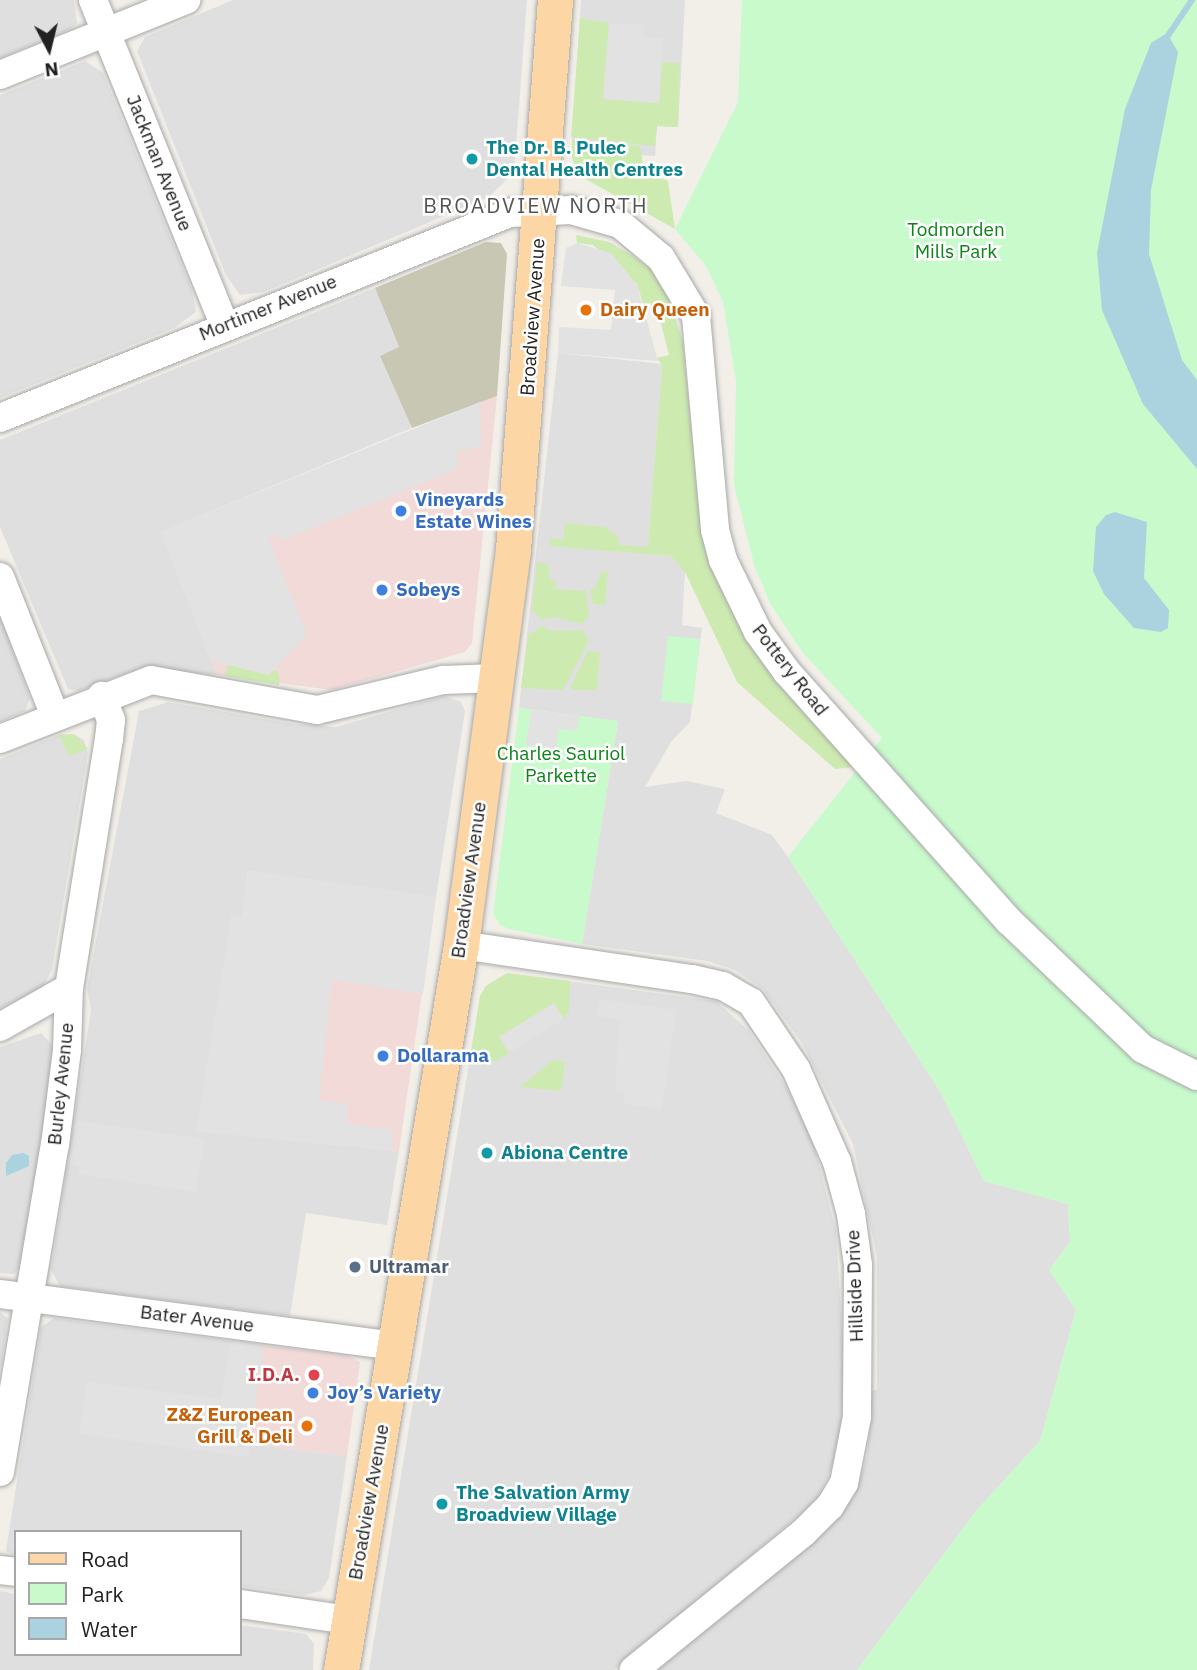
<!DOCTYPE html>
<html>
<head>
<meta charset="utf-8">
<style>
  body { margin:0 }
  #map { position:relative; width:1197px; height:1670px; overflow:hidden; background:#f2efe9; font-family:"IBM Plex Sans",sans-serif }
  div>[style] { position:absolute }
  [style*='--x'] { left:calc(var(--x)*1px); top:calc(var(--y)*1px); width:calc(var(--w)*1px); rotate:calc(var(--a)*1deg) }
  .residential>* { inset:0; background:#e0dfdf }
  .commercial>* { inset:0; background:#f2dad9 }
  .construction>* { inset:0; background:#c7c7b4 }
  .grass>* { inset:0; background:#cdebb0 }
  .park>* { inset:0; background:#c8facc }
  .parking>* { inset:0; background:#e2e2e2 }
  .water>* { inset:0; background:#aad3df }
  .stream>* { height:6px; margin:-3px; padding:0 3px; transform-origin:3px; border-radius:3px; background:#aad3df }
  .roads { filter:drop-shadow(0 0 2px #a9a9a9) drop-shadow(0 0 2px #a9a9a9) }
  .minor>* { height:28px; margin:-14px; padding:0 14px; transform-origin:14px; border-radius:14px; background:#fff }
  .major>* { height:35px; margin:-17.5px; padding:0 17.5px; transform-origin:17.5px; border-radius:17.5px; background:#fcd6a4 }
  .dots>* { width:19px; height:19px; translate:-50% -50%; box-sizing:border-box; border:4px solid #fff; border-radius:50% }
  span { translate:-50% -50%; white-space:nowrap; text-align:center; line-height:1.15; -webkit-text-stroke:5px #fff; paint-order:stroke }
  .culture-label { font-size:19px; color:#0d838f; font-weight:700 }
  .left { translate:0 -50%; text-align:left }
  .street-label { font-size:19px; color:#222 }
  .park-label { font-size:19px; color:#0c8416 }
  .food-label { font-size:19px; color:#c56008; font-weight:700 }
  .right { translate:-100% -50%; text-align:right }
  .shop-label { font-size:19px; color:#366cbe; font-weight:700 }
  .service-label { font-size:19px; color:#4e5e75; font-weight:700 }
  .health-label { font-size:19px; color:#be3a42; font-weight:700 }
  .neighbourhood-label { font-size:21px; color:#555; letter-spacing:2px }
  .legend { position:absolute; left:14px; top:1530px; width:228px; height:126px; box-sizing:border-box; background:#fff; border:2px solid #a7a7a7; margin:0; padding:9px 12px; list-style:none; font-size:21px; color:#222 }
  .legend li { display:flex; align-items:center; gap:14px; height:35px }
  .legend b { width:35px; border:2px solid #a7a7a7 }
  .north { position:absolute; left:14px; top:14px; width:70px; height:70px; -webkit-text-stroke:5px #fff; paint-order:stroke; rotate:173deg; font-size:19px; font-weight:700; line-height:28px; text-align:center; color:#222 }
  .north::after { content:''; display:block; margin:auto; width:24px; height:32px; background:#222; clip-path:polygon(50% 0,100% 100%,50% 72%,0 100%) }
</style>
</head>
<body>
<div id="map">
  <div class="residential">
    <i style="clip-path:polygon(0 0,74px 0,77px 23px,71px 29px,0 58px)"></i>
    <i style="clip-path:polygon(233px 0,527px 0,514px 172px,489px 197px,264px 292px,240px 295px,226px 275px,137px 51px,145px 37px)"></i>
    <i style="clip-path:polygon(581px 0,685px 0,678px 127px,657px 126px,655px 156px,639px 155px,639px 146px,572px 140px)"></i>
    <i style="clip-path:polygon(85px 61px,103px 73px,192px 290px,196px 312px,174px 328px,0 398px,0 95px)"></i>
    <i style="clip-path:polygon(375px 288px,399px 348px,380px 356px,412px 428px,161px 532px,217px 675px,143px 667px,79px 691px,68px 689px,0 527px,0 440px)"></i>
    <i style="clip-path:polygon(558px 353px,662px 364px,648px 553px,671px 556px,680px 563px,685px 572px,682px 625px,702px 628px,690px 722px,671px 742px,645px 787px,686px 781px,725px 789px,716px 813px,772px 835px,788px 857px,941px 1093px,984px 1181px,1068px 1204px,1070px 1242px,1049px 1270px,1076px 1310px,1040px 1441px,976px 1511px,857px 1670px,655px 1670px,818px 1538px,855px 1494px,867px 1456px,872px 1391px,877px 1389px,877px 1257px,853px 1144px,802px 1043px,763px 989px,735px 970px,708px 961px,582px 944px,618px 721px,519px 708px)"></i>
    <i style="clip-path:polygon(0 616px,30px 698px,25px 711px,0 722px)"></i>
    <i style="clip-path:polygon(444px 696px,461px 702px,465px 711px,436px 897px,248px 871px,242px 917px,232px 915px,197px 1131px,399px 1151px,387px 1225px,306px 1213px,290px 1316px,60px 1286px,51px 1270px,91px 1010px,87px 989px,139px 711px,168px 702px,294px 724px,336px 727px)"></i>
    <i style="clip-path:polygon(74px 734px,84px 740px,88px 753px,52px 970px,41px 990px,0 1008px,0 759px,59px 735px)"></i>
    <i style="clip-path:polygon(507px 973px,716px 1001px,749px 1031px,788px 1090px,813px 1142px,836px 1231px,844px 1365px,840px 1450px,816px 1501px,614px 1670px,369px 1670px,480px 996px,486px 986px)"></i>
    <i style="clip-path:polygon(41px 1033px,54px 1047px,56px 1060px,21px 1266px,14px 1274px,0 1273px,0 1047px)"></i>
    <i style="clip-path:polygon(0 1312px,8px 1319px,0 1371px)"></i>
    <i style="clip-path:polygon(54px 1318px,231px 1341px,214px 1452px,250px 1444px,347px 1456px,329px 1578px,321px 1591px,304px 1595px,240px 1586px,240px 1532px,16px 1532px,16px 1556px,6px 1551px,41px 1327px)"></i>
    <i style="clip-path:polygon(0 1591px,16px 1594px,16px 1654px,240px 1654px,240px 1625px,306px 1634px,314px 1644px,313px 1670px,0 1670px)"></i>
  </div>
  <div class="commercial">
    <i style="clip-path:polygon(497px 396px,472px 643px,465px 652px,332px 690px,217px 675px,161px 532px)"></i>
    <i style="clip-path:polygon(248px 871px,436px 897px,399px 1151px,197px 1131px,232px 915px,242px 916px)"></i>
    <i style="clip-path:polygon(231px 1341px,348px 1356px,360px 1362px,347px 1456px,250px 1444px,248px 1457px,214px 1452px)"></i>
  </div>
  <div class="construction">
    <i style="clip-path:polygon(486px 242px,501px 243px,507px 254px,497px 396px,412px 428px,380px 356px,399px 347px,375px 288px)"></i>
  </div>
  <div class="grass">
    <i style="clip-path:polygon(580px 18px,609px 23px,603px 99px,659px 103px,662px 62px,680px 63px,678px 127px,657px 126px,655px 146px,571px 137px)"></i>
    <i style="clip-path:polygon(572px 140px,640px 146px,644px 170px,668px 181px,675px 229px,580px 176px,572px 158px)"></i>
    <i style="clip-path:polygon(576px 235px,609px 242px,633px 256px,652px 270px,667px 292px,683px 342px,699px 507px,713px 569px,854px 767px,835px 769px,737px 682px,685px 572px,671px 556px,550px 546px,550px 538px,563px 540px,565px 523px,605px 527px,619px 538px,619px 545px,648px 547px,662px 365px,657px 358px,669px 355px,656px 304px,644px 307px,637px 284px,593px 245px,577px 243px)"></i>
    <i style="clip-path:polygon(537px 562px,549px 564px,549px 580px,556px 581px,555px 589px,586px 591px,589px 616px,582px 624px,554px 617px,542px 620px,532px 610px)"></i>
    <i style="clip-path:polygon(608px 571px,605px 605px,593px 604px,590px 589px,595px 588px,601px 572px)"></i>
    <i style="clip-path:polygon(542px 626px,552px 631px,582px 630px,589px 640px,563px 690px,521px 688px,528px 635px)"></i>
    <i style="clip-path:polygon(588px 651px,600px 652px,597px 690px,574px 690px,570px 688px)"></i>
    <i style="clip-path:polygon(228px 665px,269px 675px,271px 669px,277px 671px,280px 680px,279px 685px,225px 676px)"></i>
    <i style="clip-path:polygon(74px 734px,88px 749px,69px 756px,59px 735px)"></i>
    <i style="clip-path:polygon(507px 973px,570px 981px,569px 1011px,564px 1019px,554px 1004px,499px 1037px,509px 1053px,496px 1061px,470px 1060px,480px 996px,486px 986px)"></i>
    <i style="clip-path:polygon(553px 1060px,565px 1062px,561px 1091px,520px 1087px)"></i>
  </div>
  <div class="park">
    <i style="clip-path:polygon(742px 0,1197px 0,1197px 1670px,857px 1670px,976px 1511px,1040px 1441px,1076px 1310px,1049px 1270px,1070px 1242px,1068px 1204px,984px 1181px,941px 1093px,788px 857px,882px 738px,803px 653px,771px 605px,755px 568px,734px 485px,736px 381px,723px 302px,706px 266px,675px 229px,738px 102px)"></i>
    <i style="clip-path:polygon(668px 636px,700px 639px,693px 704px,661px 701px)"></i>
    <i style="clip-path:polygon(519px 708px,618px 721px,582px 944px,509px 929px,500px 925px,493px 914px)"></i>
  </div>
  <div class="parking">
    <i style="clip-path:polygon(609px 23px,644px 25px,643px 36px,663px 38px,659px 103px,603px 99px)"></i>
    <i style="clip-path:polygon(577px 243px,611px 253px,637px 285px,658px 361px,558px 353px,559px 327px,611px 330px,615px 290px,561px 286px,566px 248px)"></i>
    <i style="clip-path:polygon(480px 402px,482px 446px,457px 452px,459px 468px,281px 541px,278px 534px,268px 538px,307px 635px,269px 675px,212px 661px,161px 532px)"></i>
    <i style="clip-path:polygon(531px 710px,579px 716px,577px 731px,559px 729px,556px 749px,526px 745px)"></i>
    <i style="clip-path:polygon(248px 871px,436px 897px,423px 994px,332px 979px,319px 1100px,348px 1104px,346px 1123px,393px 1130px,391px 1150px,197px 1131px,232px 915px,242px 916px)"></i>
    <i style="clip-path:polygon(600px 999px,676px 1010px,662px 1109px,623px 1104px,625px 1092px,615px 1091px,619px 1020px,597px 1016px)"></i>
    <i style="clip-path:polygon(554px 1003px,564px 1019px,509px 1053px,499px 1037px)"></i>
    <i style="clip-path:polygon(74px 1120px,204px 1139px,196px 1192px,78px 1174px,79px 1166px,68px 1165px)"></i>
    <i style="clip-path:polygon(231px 1341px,264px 1345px,248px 1457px,79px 1434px,87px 1382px,222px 1399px)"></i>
  </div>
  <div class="water">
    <i style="clip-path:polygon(1167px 33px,1178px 52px,1151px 190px,1149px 254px,1182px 360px,1197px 380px,1197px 469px,1143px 404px,1102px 310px,1097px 253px,1125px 109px,1151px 43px)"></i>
    <i style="clip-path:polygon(1115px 512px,1147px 522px,1144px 578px,1169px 610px,1168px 628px,1161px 632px,1134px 628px,1104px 594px,1093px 571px,1096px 527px,1106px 515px)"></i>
    <i style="clip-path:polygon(23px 1153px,29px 1156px,29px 1166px,6px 1176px,6px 1163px,12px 1155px)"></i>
  </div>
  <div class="stream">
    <i style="--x:1165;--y:40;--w:48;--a:-56"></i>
  </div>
  <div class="roads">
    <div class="minor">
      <i style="--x:93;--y:0;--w:352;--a:68"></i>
      <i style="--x:0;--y:75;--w:201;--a:-22"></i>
      <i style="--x:0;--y:418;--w:550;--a:-21.9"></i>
      <i style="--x:510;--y:213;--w:61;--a:-2.8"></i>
      <i style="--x:571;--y:210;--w:51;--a:15.9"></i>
      <i style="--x:620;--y:224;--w:53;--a:39.7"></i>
      <i style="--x:661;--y:258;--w:68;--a:58.9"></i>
      <i style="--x:696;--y:316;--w:215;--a:84.9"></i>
      <i style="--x:715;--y:530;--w:31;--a:75"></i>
      <i style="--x:723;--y:560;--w:80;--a:64.1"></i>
      <i style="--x:758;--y:632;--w:49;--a:54.1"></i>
      <i style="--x:787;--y:672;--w:334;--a:48.3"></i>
      <i style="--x:1009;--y:921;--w:185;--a:43.7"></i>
      <i style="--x:1143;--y:1049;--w:60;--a:26.6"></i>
      <i style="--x:0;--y:577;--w:149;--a:68.4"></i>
      <i style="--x:0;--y:739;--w:162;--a:-21.3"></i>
      <i style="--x:151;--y:680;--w:169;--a:10.2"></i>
      <i style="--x:317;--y:710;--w:130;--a:-13.4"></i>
      <i style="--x:443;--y:680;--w:54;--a:-2.1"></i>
      <i style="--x:461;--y:945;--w:233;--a:8.4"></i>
      <i style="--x:692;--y:979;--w:32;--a:13"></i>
      <i style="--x:723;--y:986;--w:32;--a:30"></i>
      <i style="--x:751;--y:1002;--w:81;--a:56.1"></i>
      <i style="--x:796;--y:1069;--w:102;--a:66.2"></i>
      <i style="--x:837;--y:1162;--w:54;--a:74.9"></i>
      <i style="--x:851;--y:1214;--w:51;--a:82.2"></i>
      <i style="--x:858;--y:1265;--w:152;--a:90.4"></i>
      <i style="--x:857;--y:1417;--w:67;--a:101.1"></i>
      <i style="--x:844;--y:1483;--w:27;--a:121"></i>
      <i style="--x:830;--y:1506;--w:38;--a:135"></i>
      <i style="--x:803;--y:1533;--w:218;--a:141"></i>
      <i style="--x:0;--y:1027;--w:79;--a:-29.5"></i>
      <i style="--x:0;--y:1294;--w:397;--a:7.5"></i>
      <i style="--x:0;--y:1472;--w:332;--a:-80.5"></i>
      <i style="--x:55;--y:1145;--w:96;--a:-82.8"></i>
      <i style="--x:67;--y:1050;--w:62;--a:-88.2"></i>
      <i style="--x:69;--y:988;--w:252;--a:-80.9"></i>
      <i style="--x:109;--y:739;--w:19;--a:-84"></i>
      <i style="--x:111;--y:720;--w:26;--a:-111"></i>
      <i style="--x:0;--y:1570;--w:16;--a:7"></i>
      <i style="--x:240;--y:1604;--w:110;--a:8.4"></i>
    </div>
    <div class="major">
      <i style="--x:341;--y:1670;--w:735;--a:-80.6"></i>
      <i style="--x:461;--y:945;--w:398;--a:-82.5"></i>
      <i style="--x:513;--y:550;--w:552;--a:-85.63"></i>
    </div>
  </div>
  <div class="dots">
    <i style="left:472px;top:159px;background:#0f9aa8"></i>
    <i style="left:586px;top:310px;background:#e8710a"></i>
    <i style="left:401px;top:511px;background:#3f7fe0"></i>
    <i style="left:382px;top:590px;background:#3f7fe0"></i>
    <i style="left:383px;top:1056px;background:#3f7fe0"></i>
    <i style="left:487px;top:1153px;background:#0f9aa8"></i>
    <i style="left:355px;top:1267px;background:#5c6f8a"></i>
    <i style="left:314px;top:1375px;background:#e0444e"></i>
    <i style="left:313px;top:1393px;background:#3f7fe0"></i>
    <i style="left:307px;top:1426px;background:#e8710a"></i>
    <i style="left:442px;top:1504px;background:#0f9aa8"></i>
  </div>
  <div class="culture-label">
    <span class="left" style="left:486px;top:159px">The Dr. B. Pulec<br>Dental Health Centres</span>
    <span class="left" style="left:501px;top:1153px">Abiona Centre</span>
    <span class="left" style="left:456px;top:1504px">The Salvation Army<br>Broadview Village</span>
  </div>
  <div class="street-label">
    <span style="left:159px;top:163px;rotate:68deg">Jackman Avenue</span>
    <span style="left:268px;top:308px;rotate:-22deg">Mortimer Avenue</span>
    <span style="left:533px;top:317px;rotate:-86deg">Broadview Avenue</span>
    <span style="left:790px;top:670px;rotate:52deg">Pottery Road</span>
    <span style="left:469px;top:880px;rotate:-82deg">Broadview Avenue</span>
    <span style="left:61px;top:1084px;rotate:-84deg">Burley Avenue</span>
    <span style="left:855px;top:1286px;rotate:-92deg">Hillside Drive</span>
    <span style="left:197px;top:1319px;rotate:7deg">Bater Avenue</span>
    <span style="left:369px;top:1502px;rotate:-80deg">Broadview Avenue</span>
  </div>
  <div class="park-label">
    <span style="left:956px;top:241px">Todmorden<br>Mills Park</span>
    <span style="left:561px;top:765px">Charles Sauriol<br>Parkette</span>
  </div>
  <div class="food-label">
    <span class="left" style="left:600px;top:310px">Dairy Queen</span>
    <span class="right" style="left:293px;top:1426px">Z&amp;Z European<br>Grill &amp; Deli</span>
  </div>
  <div class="shop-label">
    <span class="left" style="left:415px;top:511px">Vineyards<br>Estate Wines</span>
    <span class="left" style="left:396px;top:590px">Sobeys</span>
    <span class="left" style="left:397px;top:1056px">Dollarama</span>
    <span class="left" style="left:327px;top:1393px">Joy’s Variety</span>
  </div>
  <div class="service-label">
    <span class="left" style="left:369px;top:1267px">Ultramar</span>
  </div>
  <div class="health-label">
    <span class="right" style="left:300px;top:1375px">I.D.A.</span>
  </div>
  <div class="neighbourhood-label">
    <span style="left:536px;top:205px">BROADVIEW NORTH</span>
  </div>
  <ul class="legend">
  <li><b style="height:9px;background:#fcd6a4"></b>Road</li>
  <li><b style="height:19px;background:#c8facc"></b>Park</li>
  <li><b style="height:19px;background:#aad3df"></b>Water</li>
  </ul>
  <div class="north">N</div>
</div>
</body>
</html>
